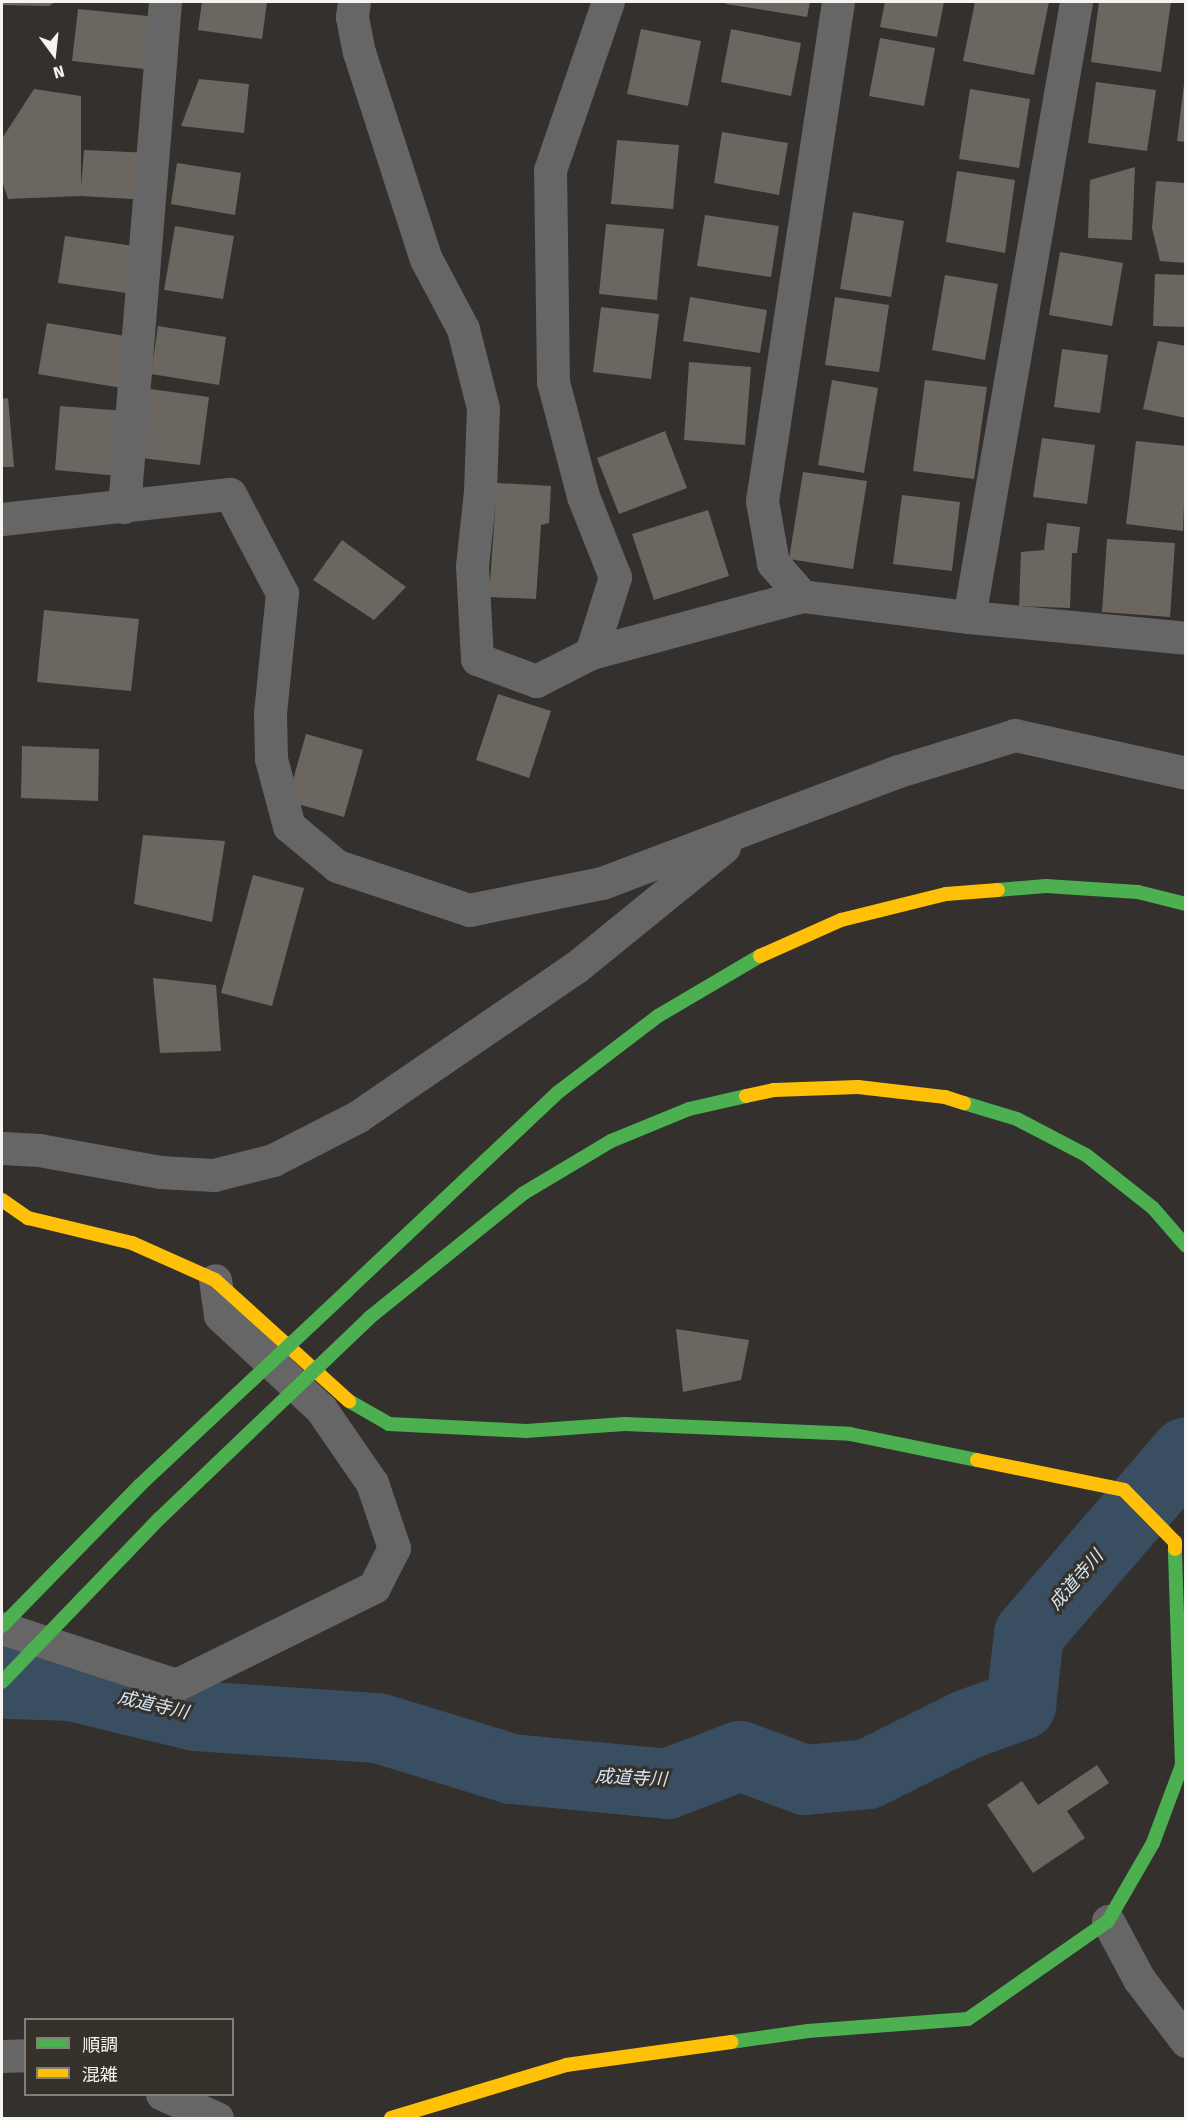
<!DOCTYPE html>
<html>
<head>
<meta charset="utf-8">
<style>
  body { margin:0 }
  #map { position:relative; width:1187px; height:2120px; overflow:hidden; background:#33302d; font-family:"Fira Sans","Noto Sans JP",sans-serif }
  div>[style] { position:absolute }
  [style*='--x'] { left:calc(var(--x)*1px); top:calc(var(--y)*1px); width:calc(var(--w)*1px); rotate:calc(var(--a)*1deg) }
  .river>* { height:70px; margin:-35px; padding:0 35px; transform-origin:35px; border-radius:35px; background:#3a4e61 }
  .building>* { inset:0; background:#6c6660 }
  .street>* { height:33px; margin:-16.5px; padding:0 16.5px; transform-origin:16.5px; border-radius:16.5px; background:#666667 }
  .fast>* { height:14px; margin:-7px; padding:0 7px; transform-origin:7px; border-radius:7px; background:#4caf50 }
  .slow>* { height:14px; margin:-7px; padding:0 7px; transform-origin:7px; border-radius:7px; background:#ffc107 }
  .fast-bridge>* { height:14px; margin:-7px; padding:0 7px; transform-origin:7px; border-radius:7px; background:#4caf50 }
  span { translate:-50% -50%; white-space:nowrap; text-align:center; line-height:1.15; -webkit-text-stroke:6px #36312a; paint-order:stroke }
  .water-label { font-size:18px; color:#d4e6f7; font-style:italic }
  .frame { position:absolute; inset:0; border:3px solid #f7f4f0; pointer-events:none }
  .legend { position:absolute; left:24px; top:2018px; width:210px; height:78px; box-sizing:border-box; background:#36312a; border:2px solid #837f79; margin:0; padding:8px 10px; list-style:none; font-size:18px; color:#f7f4f0 }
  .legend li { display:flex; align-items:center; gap:12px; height:30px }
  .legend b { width:30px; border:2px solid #837f79 }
  .north { position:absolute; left:24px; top:24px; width:60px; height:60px; -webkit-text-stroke:4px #36312a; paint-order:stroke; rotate:165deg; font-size:16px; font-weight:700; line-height:24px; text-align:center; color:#f7f4f0 }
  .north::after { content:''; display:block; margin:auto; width:21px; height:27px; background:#f7f4f0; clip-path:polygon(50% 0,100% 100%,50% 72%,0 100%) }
</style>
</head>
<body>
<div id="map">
  <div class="river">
    <i style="--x:2;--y:1663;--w:23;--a:67"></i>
    <i style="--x:11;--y:1684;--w:60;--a:1.9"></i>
    <i style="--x:71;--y:1686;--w:128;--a:13.6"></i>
    <i style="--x:195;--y:1716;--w:183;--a:3.8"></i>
    <i style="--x:378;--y:1728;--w:140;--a:17"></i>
    <i style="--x:512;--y:1769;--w:156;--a:5.5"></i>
    <i style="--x:667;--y:1784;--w:78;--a:-21"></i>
    <i style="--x:740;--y:1756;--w:69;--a:20.3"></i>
    <i style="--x:805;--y:1780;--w:63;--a:-5.4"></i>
    <i style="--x:868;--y:1774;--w:110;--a:-26.6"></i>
    <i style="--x:966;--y:1725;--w:59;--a:-20"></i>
    <i style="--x:1021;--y:1705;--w:71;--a:-83.6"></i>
    <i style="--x:1029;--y:1634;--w:240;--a:-49.2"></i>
  </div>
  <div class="building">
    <i style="clip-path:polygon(2px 2px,55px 2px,49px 6px,2px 5px)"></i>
    <i style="clip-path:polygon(202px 2px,267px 2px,262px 39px,198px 30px)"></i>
    <i style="clip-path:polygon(726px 2px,810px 2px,807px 17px,726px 4px)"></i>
    <i style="clip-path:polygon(885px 2px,944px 2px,937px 37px,880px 27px)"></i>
    <i style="clip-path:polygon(975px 2px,1049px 2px,1034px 75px,963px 61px)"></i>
    <i style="clip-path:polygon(1099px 2px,1171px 2px,1161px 72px,1091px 62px)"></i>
    <i style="clip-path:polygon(78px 9px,158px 17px,153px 70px,72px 61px)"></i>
    <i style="clip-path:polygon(641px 29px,701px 41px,688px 106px,627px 94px)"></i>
    <i style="clip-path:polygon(731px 29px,801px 43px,791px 96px,721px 82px)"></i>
    <i style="clip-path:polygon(880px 38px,935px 48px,924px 106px,869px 96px)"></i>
    <i style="clip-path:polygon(199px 79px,249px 84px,244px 133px,181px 126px)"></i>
    <i style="clip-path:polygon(1096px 82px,1156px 90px,1147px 151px,1088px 143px)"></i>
    <i style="clip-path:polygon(1184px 84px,1186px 84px,1186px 142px,1177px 141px)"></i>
    <i style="clip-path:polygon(34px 89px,81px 96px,81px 187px,84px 150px,152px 153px,149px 200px,81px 196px,8px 199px,2px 181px,3px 137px)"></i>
    <i style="clip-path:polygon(970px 89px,1030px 99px,1019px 168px,959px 159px)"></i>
    <i style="clip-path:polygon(722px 132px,788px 143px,779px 195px,714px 183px)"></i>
    <i style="clip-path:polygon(617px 140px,679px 145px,673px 209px,611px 204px)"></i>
    <i style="clip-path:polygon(177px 163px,241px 173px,235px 215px,171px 204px)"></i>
    <i style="clip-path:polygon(1135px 167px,1132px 240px,1088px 238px,1090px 180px)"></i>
    <i style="clip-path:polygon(957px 171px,1015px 180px,1005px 253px,946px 242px)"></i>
    <i style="clip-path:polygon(1156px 181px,1186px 183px,1186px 263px,1160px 261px,1152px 228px)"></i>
    <i style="clip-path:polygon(853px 212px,904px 221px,891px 297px,840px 289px)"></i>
    <i style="clip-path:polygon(705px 215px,779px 226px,771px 277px,697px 266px)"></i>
    <i style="clip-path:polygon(606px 224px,664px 229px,657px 300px,599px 294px)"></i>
    <i style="clip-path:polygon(175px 226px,234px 236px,223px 299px,164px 290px)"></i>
    <i style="clip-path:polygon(65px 236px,155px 249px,147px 296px,58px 283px)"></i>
    <i style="clip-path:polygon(1060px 252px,1123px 263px,1112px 326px,1049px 315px)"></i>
    <i style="clip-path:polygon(1155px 274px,1186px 275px,1186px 327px,1153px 326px)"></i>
    <i style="clip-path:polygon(945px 275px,998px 284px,985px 360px,932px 350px)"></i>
    <i style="clip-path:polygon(690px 297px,767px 310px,760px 353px,683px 341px)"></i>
    <i style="clip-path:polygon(835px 297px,889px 305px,879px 372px,825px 365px)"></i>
    <i style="clip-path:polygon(601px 307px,659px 314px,651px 379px,593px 372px)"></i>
    <i style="clip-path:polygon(47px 323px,131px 337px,122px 388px,38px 374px)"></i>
    <i style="clip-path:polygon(158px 326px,226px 337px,219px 385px,151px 374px)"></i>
    <i style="clip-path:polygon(1158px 341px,1186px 346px,1186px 418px,1143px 409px)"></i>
    <i style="clip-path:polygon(1062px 349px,1108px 355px,1100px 413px,1054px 407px)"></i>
    <i style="clip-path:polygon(689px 362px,751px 367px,745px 445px,684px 440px)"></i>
    <i style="clip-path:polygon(832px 380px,878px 388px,864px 473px,818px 465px)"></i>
    <i style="clip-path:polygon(925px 380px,987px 387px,974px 479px,913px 471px)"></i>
    <i style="clip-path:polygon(150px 389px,209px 397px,200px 465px,141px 458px)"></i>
    <i style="clip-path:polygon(8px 398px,14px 467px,2px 467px,2px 399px)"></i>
    <i style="clip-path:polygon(60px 406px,125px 411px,119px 476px,55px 470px)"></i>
    <i style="clip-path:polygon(665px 431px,687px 488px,619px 514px,597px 458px)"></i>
    <i style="clip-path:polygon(1042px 438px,1095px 445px,1087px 504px,1033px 497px)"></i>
    <i style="clip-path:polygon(1136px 441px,1186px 446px,1183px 531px,1126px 524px)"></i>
    <i style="clip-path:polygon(803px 472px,867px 481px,853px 569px,789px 559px)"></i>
    <i style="clip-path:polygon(497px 483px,551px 486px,549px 523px,541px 525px,536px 599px,489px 597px)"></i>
    <i style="clip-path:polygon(902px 495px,960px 502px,952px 571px,893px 564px)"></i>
    <i style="clip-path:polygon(708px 510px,729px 576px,654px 600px,632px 534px)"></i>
    <i style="clip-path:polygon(1047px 523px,1080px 527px,1077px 553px,1072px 553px,1070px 608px,1019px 606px,1021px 552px,1044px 550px)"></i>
    <i style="clip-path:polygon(1107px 539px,1175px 543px,1170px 617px,1102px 612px)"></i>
    <i style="clip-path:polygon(342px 540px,406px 587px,374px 620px,313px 580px)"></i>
    <i style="clip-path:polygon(44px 610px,139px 619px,131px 691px,37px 682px)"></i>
    <i style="clip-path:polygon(498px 694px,551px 711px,529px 778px,476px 760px)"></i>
    <i style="clip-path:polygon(306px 734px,363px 750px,344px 817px,287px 801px)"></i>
    <i style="clip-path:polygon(22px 746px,99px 749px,98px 801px,21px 798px)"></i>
    <i style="clip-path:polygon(143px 835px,225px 841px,212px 922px,134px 904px)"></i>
    <i style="clip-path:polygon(253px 875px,304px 888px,272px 1006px,221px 993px)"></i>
    <i style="clip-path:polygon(153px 978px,216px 985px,221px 1051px,160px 1053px)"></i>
    <i style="clip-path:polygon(676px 1329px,749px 1340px,741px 1380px,683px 1392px)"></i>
    <i style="clip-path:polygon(1097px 1765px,1109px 1783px,1067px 1811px,1085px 1838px,1033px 1873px,987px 1805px,1022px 1781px,1038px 1805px)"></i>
  </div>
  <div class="street">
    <i style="--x:354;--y:2;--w:15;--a:98"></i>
    <i style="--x:352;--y:17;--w:36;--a:79"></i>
    <i style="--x:359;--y:52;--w:218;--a:72.1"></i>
    <i style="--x:426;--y:259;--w:79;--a:62.1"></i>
    <i style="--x:463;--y:329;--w:81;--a:75.8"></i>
    <i style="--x:483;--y:408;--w:83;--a:92.1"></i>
    <i style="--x:480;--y:491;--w:75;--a:96.1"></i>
    <i style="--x:472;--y:566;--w:93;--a:86.9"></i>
    <i style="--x:477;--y:659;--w:63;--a:20.4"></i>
    <i style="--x:536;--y:681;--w:62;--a:-27"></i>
    <i style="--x:591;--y:653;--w:80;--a:-72.5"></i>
    <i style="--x:615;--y:577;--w:87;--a:-111.6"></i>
    <i style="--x:583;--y:496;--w:118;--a:-104.7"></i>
    <i style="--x:553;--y:382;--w:212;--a:-90.8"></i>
    <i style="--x:550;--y:170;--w:178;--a:-71"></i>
    <i style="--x:838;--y:2;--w:505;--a:98.66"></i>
    <i style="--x:762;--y:501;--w:63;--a:79.9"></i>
    <i style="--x:773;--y:563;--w:44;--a:48.7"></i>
    <i style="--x:802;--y:596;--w:168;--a:7.2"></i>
    <i style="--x:969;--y:617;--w:218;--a:5.5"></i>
    <i style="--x:124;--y:507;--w:507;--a:-85.36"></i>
    <i style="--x:2;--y:519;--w:229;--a:-6.3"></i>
    <i style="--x:230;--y:494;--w:112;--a:62.3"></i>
    <i style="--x:282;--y:593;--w:122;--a:95.7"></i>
    <i style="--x:270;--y:714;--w:45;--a:88.7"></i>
    <i style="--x:271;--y:759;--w:69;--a:75"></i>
    <i style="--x:289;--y:826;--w:62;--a:39.8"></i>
    <i style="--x:337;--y:866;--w:139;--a:18.4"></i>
    <i style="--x:469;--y:910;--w:136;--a:-11.5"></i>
    <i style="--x:602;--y:883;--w:317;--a:-20.7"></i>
    <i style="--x:899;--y:771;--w:121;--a:-17.2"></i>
    <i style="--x:1015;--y:735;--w:175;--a:12.5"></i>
    <i style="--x:969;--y:617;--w:624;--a:-80.13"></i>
    <i style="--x:591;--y:653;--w:219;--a:-15.1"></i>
    <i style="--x:2;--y:1148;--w:37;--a:3"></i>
    <i style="--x:39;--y:1150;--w:123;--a:10.3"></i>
    <i style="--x:160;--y:1172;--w:54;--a:3.2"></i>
    <i style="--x:214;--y:1175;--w:61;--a:-14.3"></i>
    <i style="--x:273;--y:1160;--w:94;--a:-27.1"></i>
    <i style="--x:357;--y:1117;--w:264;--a:-34.4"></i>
    <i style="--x:575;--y:968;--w:192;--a:-39.1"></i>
    <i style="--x:2;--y:1628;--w:183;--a:18.1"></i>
    <i style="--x:176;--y:1685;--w:221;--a:-26.3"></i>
    <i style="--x:374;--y:1587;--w:44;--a:-62.9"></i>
    <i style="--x:394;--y:1548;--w:69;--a:-108.7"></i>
    <i style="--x:372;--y:1483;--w:90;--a:-124.6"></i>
    <i style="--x:321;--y:1409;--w:138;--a:-137.1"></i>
    <i style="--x:220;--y:1315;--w:35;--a:-98"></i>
    <i style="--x:1108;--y:1921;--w:66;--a:61.9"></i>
    <i style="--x:1139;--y:1979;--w:78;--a:52.8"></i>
    <i style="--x:2;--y:2056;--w:24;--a:-2"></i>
    <i style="--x:162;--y:2094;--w:60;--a:23.6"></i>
  </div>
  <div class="fast">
    <i style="--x:998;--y:890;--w:48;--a:-4.8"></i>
    <i style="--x:1046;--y:886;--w:92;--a:3.7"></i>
    <i style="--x:1138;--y:892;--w:49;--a:14"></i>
    <i style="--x:964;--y:1103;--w:55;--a:16.8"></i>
    <i style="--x:1017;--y:1119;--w:78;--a:27.6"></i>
    <i style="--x:1086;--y:1155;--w:85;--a:38.3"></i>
    <i style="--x:1153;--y:1208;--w:50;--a:49"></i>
    <i style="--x:347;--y:1291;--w:289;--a:-43.3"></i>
    <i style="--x:557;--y:1093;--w:127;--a:-37.3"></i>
    <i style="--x:658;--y:1016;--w:118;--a:-30.5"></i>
    <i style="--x:369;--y:1318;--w:199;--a:-38.9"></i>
    <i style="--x:524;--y:1193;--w:101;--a:-30.9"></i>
    <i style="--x:611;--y:1141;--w:84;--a:-22.3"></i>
    <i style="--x:689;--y:1109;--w:58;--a:-12.8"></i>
    <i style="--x:349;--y:1401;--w:46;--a:29.9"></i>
    <i style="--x:389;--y:1424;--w:137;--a:2.9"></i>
    <i style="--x:526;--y:1431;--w:99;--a:-4"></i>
    <i style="--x:625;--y:1424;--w:225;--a:2.5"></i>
    <i style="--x:850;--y:1434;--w:130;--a:11.6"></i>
    <i style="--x:731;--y:2042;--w:78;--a:-8.1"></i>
    <i style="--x:808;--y:2031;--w:160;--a:-4.3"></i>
    <i style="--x:968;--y:2019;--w:171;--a:-35"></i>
    <i style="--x:1108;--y:1921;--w:90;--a:-60"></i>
    <i style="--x:1153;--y:1843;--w:83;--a:-69.6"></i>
    <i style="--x:1182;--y:1765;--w:216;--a:-91.9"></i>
  </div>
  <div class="slow">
    <i style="--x:760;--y:956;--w:89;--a:-24"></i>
    <i style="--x:841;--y:920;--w:108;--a:-13.9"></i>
    <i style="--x:946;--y:894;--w:52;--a:-4.4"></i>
    <i style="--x:746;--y:1096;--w:29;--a:-12"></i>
    <i style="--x:774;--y:1090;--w:84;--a:-2"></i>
    <i style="--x:858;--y:1087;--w:88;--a:6.6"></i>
    <i style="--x:945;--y:1097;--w:20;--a:18"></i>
    <i style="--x:2;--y:1200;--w:32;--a:35"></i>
    <i style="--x:28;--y:1218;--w:107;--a:13.5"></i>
    <i style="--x:132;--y:1243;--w:91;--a:24"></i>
    <i style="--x:215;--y:1280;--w:181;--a:42.1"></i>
    <i style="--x:977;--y:1460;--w:150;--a:11.5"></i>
    <i style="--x:1124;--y:1490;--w:73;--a:45.6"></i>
    <i style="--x:1175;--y:1542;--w:7;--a:90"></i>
    <i style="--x:391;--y:2118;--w:183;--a:-16.8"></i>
    <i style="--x:566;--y:2065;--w:167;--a:-7.9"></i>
  </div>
  <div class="fast-bridge">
    <i style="--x:2;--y:1626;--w:197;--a:-45.6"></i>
    <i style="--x:140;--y:1485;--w:284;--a:-43.1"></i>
    <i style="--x:2;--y:1682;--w:228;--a:-46.1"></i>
    <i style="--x:160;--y:1518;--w:289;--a:-43.7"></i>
  </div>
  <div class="water-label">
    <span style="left:1076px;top:1580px;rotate:-49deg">成道寺川</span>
    <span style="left:153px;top:1705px;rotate:13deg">成道寺川</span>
    <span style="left:631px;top:1778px;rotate:3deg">成道寺川</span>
  </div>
  <div class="frame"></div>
  <ul class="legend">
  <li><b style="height:8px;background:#4caf50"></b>順調</li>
  <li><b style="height:8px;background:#ffc107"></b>混雑</li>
  </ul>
  <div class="north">N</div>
</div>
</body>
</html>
